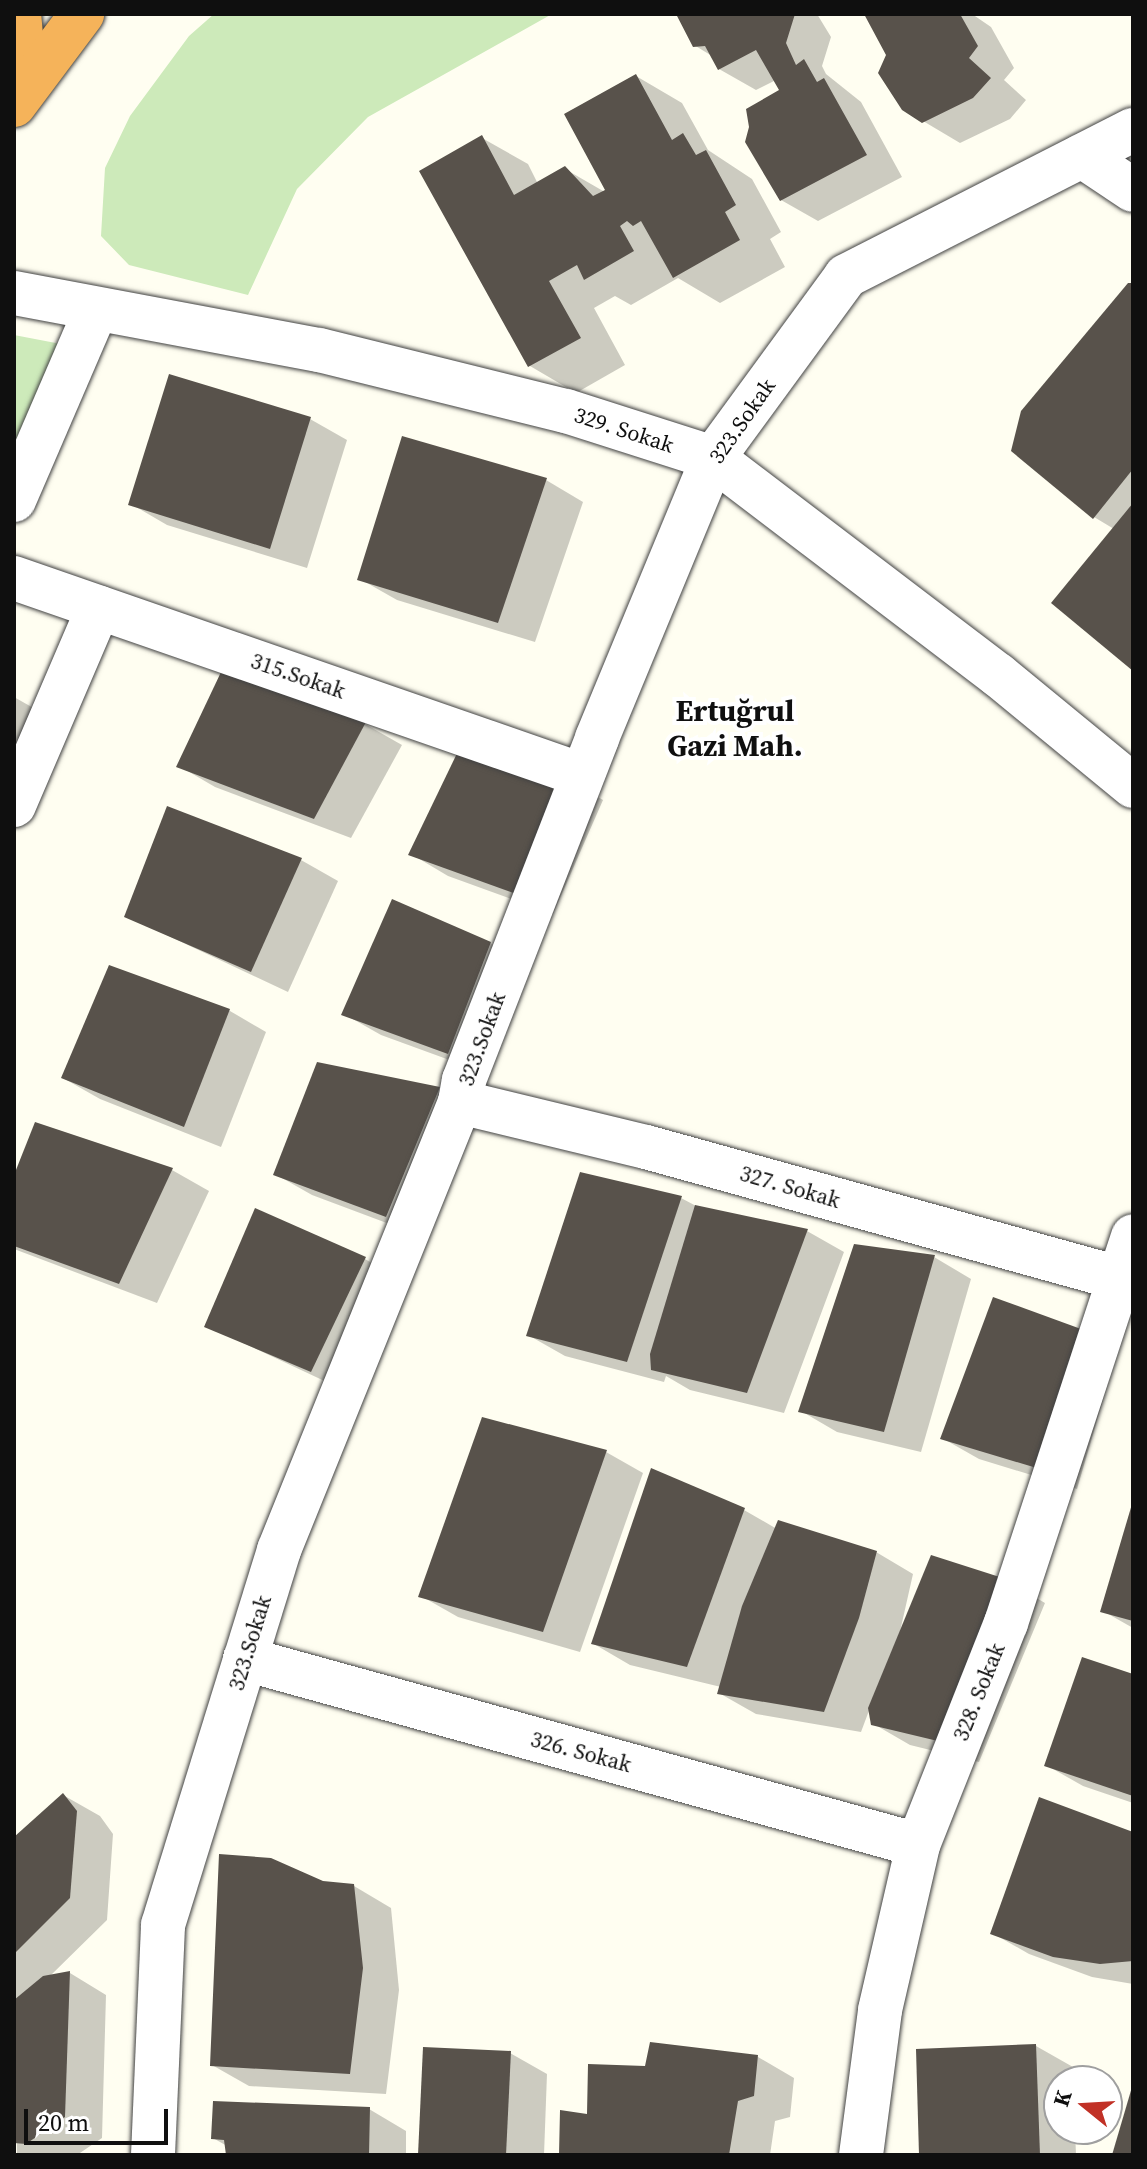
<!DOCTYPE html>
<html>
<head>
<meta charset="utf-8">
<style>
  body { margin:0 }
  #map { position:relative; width:1147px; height:2169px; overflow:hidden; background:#fffef1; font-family:"Source Serif 4",serif }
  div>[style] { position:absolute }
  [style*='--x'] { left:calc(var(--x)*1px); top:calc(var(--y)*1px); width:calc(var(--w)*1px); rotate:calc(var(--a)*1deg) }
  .green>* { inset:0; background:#cdeaba }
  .shadow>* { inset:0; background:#0003 }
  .building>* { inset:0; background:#58524b }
  .roads { filter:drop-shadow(0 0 2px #424242) drop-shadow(0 0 2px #424242) }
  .minor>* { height:44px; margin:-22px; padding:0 22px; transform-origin:22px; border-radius:22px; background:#fff }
  .highway>* { height:44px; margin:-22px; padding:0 22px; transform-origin:22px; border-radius:22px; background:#f5b35a }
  span { translate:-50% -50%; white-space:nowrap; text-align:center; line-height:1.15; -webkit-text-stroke:8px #fff; paint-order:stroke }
  .street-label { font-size:22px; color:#0f0f0f }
  .district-label { font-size:30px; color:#0f0f0f; font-weight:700 }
  .frame { position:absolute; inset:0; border:16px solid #0f0f0f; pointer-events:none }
  .north { position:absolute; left:1043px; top:2065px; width:80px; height:80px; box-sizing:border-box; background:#fff; border:2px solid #9f9f9f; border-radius:50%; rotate:288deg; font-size:22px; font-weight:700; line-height:32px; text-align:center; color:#0f0f0f }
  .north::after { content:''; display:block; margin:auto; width:28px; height:36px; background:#c13126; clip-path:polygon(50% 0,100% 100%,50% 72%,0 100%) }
  .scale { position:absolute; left:24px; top:2109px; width:144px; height:36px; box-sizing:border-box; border:4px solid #0f0f0f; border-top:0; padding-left:10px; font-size:24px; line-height:28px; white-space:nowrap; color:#0f0f0f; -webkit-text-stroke:6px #fff; paint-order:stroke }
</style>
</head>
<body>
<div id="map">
  <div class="green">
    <i style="clip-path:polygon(214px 14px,552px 14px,368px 117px,297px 189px,248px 295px,129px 265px,101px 236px,105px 168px,130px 116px,189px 36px)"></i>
    <i style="clip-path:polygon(14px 335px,61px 344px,14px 465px)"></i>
  </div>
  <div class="shadow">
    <i style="clip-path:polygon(678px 14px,817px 14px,831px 37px,822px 66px,826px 74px,861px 102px,902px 177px,818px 221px,781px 200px,782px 91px,776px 80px,756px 90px,719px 69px,712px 56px,694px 45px)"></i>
    <i style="clip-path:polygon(867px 14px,972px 14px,991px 27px,1014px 68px,1004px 80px,1026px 100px,1010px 119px,960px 143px,923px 121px)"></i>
    <i style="clip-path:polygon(636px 76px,682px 103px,708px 150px,752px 179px,781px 232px,770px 239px,785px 267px,720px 303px,678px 278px,631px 305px,615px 296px,594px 308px,625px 365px,576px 393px,530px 366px,482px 138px,528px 164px,538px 184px,565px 169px,610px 195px)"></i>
    <i style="clip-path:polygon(1133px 285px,1133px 669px,1114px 529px,1094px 517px)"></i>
    <i style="clip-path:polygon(310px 419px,347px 440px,307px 568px,167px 525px,131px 504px)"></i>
    <i style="clip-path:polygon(546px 480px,583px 502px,535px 642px,397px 600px,360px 579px)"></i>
    <i style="clip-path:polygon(223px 672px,365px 724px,402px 745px,351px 838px,215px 787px,179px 766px)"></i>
    <i style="clip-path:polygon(14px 697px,44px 714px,14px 809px)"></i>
    <i style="clip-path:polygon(567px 779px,603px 800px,553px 914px,448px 876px,411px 854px)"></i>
    <i style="clip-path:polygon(168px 808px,301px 860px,338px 881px,288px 992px,126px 916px)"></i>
    <i style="clip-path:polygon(490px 943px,527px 965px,485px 1073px,381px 1035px,344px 1014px)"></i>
    <i style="clip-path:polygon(110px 968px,230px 1011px,266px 1032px,221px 1147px,100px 1099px,63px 1078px)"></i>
    <i style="clip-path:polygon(318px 1064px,439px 1089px,476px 1110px,424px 1237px,312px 1195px,275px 1174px)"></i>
    <i style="clip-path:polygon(172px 1170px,209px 1191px,157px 1303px,14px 1249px,14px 1181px)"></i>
    <i style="clip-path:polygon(681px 1198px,700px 1208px,807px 1231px,844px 1252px,784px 1413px,690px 1390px,666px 1376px,664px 1382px,565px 1356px,528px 1335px)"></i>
    <i style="clip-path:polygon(856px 1246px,934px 1257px,971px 1279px,921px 1452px,837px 1432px,801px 1411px)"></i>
    <i style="clip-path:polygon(365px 1259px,401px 1280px,348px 1392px,207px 1326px)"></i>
    <i style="clip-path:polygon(1117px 1352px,1077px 1489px,979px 1459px,942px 1438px)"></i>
    <i style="clip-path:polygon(606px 1452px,643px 1473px,580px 1652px,458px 1617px,421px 1596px)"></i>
    <i style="clip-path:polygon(1133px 1509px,1133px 1628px,1103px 1611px)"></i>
    <i style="clip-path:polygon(744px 1510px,777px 1529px,876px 1552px,913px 1574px,899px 1636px,1009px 1582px,1045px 1603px,979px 1762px,910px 1745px,872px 1723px,870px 1708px,861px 1732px,756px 1714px,719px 1693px,721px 1687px,630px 1665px,594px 1644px)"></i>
    <i style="clip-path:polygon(1133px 1676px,1133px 1803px,1083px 1786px,1046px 1765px)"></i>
    <i style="clip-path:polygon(63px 1795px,100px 1816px,113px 1834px,107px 1920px,49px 1977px,70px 1973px,106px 1995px,102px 2138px,77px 2155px,17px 2155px,14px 1840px)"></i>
    <i style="clip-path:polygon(1133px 1835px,1133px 1984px,1092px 1977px,1029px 1954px,992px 1933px)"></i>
    <i style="clip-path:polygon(322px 1883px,354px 1886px,391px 1908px,399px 1990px,386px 2094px,249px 2086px,212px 2065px)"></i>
    <i style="clip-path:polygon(1036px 2046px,1073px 2067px,1073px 2081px,1059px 2081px,1059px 2129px,1075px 2129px,1076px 2155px,921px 2155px)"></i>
    <i style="clip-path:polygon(510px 2053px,547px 2074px,544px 2155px,420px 2155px)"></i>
    <i style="clip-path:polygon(758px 2057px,794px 2078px,790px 2117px,775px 2121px,770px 2155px,561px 2155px,647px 2068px)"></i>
    <i style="clip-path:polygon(369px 2109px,406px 2131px,406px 2155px,228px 2155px,227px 2146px,213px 2138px)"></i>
  </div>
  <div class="building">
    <i style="clip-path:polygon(676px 14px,795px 14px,786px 43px,796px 65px,804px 59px,817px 82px,824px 78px,867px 155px,780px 201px,745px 142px,749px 127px,746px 109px,779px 90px,756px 50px,718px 70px,705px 46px,693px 47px)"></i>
    <i style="clip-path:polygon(864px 14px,960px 14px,978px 46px,969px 58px,991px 78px,973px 98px,922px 123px,902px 110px,878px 73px,886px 55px)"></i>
    <i style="clip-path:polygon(636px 74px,672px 140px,683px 133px,696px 155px,706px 150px,736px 205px,725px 212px,740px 240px,673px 278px,641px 221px,633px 226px,627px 221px,620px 226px,634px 251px,584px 280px,577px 265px,549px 281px,581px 338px,528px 367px,419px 171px,482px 135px,514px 195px,565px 166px,593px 196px,605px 190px,564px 114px)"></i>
    <i style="clip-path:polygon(1128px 283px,1133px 283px,1133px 469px,1093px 519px,1011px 451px,1021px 411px)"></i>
    <i style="clip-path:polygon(169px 374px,311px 417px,270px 549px,128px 505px)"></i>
    <i style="clip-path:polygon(402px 436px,547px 478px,498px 623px,357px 580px)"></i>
    <i style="clip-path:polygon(1133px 503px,1133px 671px,1051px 603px)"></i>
    <i style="clip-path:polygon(222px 670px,366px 722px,314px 819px,176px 767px)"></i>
    <i style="clip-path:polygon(462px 743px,568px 777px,516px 894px,408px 855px)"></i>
    <i style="clip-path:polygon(167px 806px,302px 858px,251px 972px,124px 917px)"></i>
    <i style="clip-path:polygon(392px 899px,491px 942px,448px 1054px,341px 1015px)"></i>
    <i style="clip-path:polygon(109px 965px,230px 1009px,184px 1127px,61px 1078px)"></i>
    <i style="clip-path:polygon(317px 1062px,440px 1087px,386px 1217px,273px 1175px)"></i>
    <i style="clip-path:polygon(35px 1122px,173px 1168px,119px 1284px,14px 1246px,14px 1175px)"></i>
    <i style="clip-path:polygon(580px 1172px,682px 1196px,627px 1362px,526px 1336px)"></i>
    <i style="clip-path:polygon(695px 1205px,808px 1229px,747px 1393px,651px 1370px,650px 1354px)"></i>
    <i style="clip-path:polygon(255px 1208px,366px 1257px,311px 1372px,204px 1327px)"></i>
    <i style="clip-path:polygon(854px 1244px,935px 1255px,884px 1432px,798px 1412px)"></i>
    <i style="clip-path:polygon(993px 1297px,1081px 1329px,1040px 1469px,940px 1439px)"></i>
    <i style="clip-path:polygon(482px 1417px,607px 1450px,543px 1632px,418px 1597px)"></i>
    <i style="clip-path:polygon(651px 1468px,745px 1508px,687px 1667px,591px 1644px)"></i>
    <i style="clip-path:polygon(1132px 1504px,1133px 1504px,1133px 1621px,1100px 1612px)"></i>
    <i style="clip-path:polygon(778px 1520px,877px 1551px,859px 1618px,824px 1712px,717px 1694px,742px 1606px)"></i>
    <i style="clip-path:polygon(931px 1555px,1009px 1580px,942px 1742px,871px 1725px,868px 1708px)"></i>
    <i style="clip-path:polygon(1082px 1657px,1133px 1674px,1133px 1796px,1044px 1766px)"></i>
    <i style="clip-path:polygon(63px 1793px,77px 1811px,70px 1898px,14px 1954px,14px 1837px)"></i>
    <i style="clip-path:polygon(1039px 1797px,1133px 1832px,1133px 1961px,1100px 1964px,1053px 1957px,990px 1934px)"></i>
    <i style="clip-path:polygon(219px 1854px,271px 1858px,323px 1881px,354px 1884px,363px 1968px,350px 2074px,210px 2066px)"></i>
    <i style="clip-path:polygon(70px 1971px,65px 2117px,26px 2144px,14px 2143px,14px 2000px,43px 1976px)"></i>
    <i style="clip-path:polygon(650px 2042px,758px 2055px,754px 2096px,738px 2101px,729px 2155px,559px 2155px,560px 2110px,587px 2114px,588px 2064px,645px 2066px)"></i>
    <i style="clip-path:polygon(1036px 2044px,1040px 2155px,919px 2155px,916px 2049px)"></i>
    <i style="clip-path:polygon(423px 2047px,511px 2051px,506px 2155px,418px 2155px)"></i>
    <i style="clip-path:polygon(1132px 2087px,1133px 2155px,1112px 2155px)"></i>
    <i style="clip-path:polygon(213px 2101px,370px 2107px,369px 2155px,226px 2155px,224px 2140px,211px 2139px)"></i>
  </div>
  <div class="roads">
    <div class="minor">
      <i style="--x:1082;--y:156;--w:61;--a:33.7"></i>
      <i style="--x:14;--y:293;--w:310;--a:10.6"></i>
      <i style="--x:319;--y:350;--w:254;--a:13.9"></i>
      <i style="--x:566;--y:411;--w:154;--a:17.7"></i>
      <i style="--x:713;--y:458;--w:358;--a:37.3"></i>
      <i style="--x:998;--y:675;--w:175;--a:39.4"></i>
      <i style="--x:14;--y:500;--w:207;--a:-66.7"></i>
      <i style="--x:14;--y:578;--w:601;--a:19.13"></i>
      <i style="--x:14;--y:805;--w:215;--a:-66.8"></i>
      <i style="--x:460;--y:1102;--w:191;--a:13.6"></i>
      <i style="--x:646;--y:1147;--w:489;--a:15.5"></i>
      <i style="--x:245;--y:1659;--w:698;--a:15.45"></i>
      <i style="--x:153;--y:2155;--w:230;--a:-87.5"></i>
      <i style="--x:163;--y:1925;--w:393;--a:-72.8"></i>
      <i style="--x:279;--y:1550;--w:483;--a:-68"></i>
      <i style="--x:460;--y:1102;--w:22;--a:-80"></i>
      <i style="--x:464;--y:1080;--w:367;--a:-68.7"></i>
      <i style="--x:597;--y:738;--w:303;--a:-67.5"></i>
      <i style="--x:713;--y:458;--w:225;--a:-53.8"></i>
      <i style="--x:846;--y:276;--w:322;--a:-27"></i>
      <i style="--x:861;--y:2155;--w:146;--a:-82.5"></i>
      <i style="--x:880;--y:2010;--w:169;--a:-77"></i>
      <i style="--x:918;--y:1845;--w:239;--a:-68.4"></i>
      <i style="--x:1006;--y:1623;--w:407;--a:-71.8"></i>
    </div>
    <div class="highway">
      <i style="--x:14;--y:79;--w:33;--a:-76"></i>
      <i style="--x:22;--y:47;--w:33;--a:-95"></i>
      <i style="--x:14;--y:105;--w:114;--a:-53.2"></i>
    </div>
  </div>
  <div class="street-label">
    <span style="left:742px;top:421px;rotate:-55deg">323.Sokak</span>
    <span style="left:624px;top:430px;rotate:18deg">329. Sokak</span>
    <span style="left:298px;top:676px;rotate:19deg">315.Sokak</span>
    <span style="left:482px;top:1039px;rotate:-70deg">323.Sokak</span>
    <span style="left:790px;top:1187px;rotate:16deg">327. Sokak</span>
    <span style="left:250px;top:1643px;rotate:-73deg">323.Sokak</span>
    <span style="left:979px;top:1692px;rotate:-68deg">328. Sokak</span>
    <span style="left:581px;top:1752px;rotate:15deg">326. Sokak</span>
  </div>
  <div class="district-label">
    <span style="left:735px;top:728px">Ertuğrul<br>Gazi Mah.</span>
  </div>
  <div class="frame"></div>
  <div class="north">K</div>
  <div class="scale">20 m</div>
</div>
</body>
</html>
